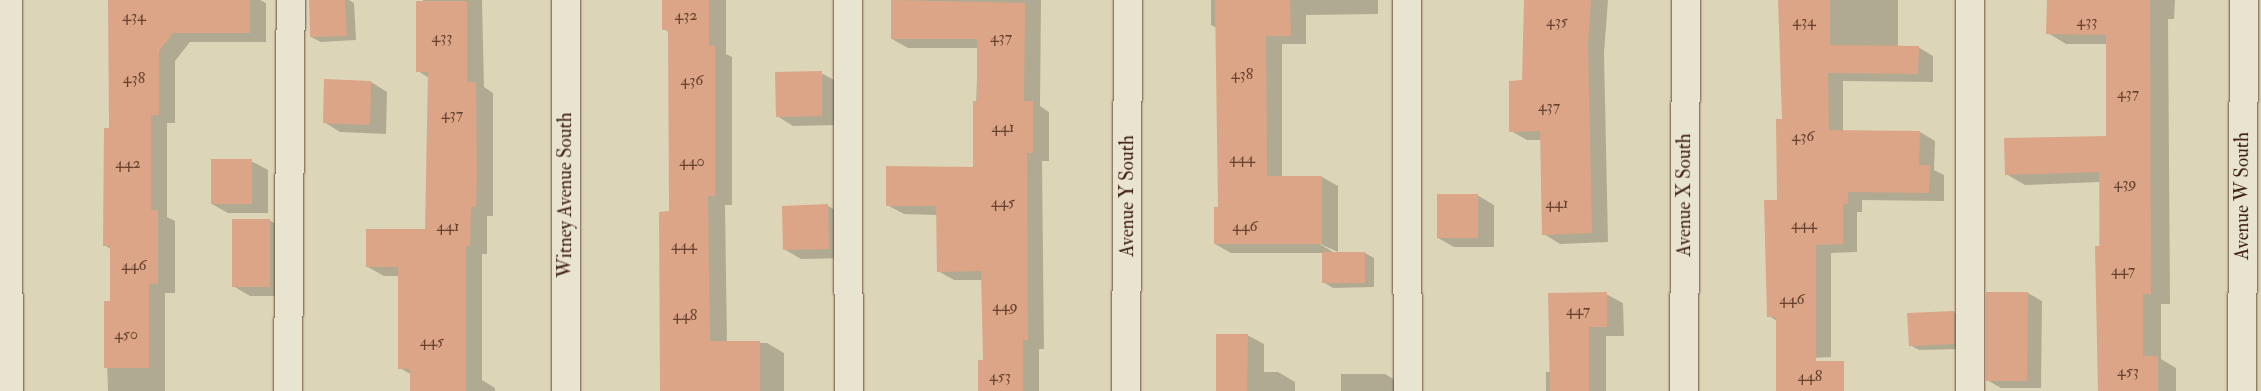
<!DOCTYPE html>
<html>
<head>
<meta charset="utf-8">
<style>
  body { margin:0 }
  #map { position:relative; width:2261px; height:391px; overflow:hidden; background:#ddd5b7; font-family:"IM FELL Double Pica",serif }
  div>[style] { position:absolute }
  [style*='--x'] { left:calc(var(--x)*1px); top:calc(var(--y)*1px); width:calc(var(--w)*1px); rotate:calc(var(--a)*1deg) }
  .shadow>* { inset:0; background:#0003 }
  .building>* { inset:0; background:#dca587 }
  .roads { filter:drop-shadow(0 0 1px #674d3a) drop-shadow(0 0 1px #674d3a) }
  .minor>* { height:28px; margin:-14px; padding:0 14px; transform-origin:14px; border-radius:14px; background:#e9e4d0 }
  span { translate:-50% -50%; white-space:nowrap; text-align:center; line-height:1.15; -webkit-text-stroke:4.5px #e9e4d0; paint-order:stroke }
  .number-label { font-size:16px; color:#67412e }
  .number-label span { -webkit-text-stroke-width:0 }
  .street-label { font-size:19px; color:#402011 }
</style>
</head>
<body>
<div id="map">
  <div class="shadow">
    <i style="clip-path:polygon(109px 0,260px 0,266px 3px,266px 42px,190px 42px,175px 61px,175px 123px,167px 123px,167px 217px,175px 221px,175px 293px,165px 293px,165px 391px,108px 391px,105px 302px,111px 302px,111px 249px,104px 245px,110px 129px)"></i>
    <i style="clip-path:polygon(310px 0,349px 0,354px 3px,356px 40px,321px 42px,311px 37px)"></i>
    <i style="clip-path:polygon(423px 0,482px 0,484px 87px,493px 93px,493px 216px,487px 216px,487px 254px,482px 254px,482px 380px,495px 388px,495px 391px,412px 391px,412px 375px,400px 368px,400px 276px,384px 276px,368px 267px,426px 230px,429px 78px,418px 71px)"></i>
    <i style="clip-path:polygon(663px 0,726px 0,726px 54px,732px 57px,732px 205px,725px 205px,727px 343px,767px 343px,784px 353px,784px 391px,661px 391px,670px 213px,670px 33px,664px 29px)"></i>
    <i style="clip-path:polygon(892px 0,1041px 0,1040px 106px,1049px 112px,1049px 161px,1042px 161px,1044px 349px,1039px 349px,1039px 391px,979px 391px,985px 361px,982px 280px,954px 280px,938px 271px,937px 215px,904px 214px,887px 205px,974px 168px,978px 48px,908px 48px,892px 39px)"></i>
    <i style="clip-path:polygon(1211px 0,1378px 0,1378px 14px,1306px 15px,1306px 44px,1282px 44px,1282px 177px,1322px 177px,1338px 186px,1338px 252px,1316px 242px,1335px 253px,1365px 253px,1374px 258px,1374px 287px,1333px 288px,1323px 282px,1323px 253px,1231px 253px,1215px 244px,1219px 209px,1217px 28px,1211px 25px)"></i>
    <i style="clip-path:polygon(1525px 0,1608px 0,1604px 53px,1608px 242px,1560px 244px,1544px 234px,1541px 140px,1527px 140px,1511px 131px,1523px 82px)"></i>
    <i style="clip-path:polygon(1779px 0,1898px 0,1898px 47px,1918px 47px,1933px 56px,1933px 82px,1843px 81px,1843px 131px,1920px 132px,1935px 141px,1934px 170px,1944px 175px,1944px 201px,1862px 200px,1862px 212px,1857px 212px,1857px 252px,1831px 253px,1831px 357px,1792px 359px,1777px 321px,1769px 316px,1783px 120px)"></i>
    <i style="clip-path:polygon(2048px 0,2175px 0,2174px 19px,2168px 19px,2170px 304px,2161px 304px,2161px 359px,2176px 368px,2176px 391px,2098px 391px,2100px 182px,2025px 185px,2006px 174px,2107px 137px,2107px 44px,2066px 44px,2048px 33px)"></i>
    <i style="clip-path:polygon(821px 73px,838px 82px,839px 125px,793px 126px,777px 116px)"></i>
    <i style="clip-path:polygon(371px 82px,387px 92px,386px 134px,340px 132px,324px 122px)"></i>
    <i style="clip-path:polygon(251px 161px,268px 170px,268px 213px,228px 213px,212px 204px)"></i>
    <i style="clip-path:polygon(1477px 195px,1494px 205px,1494px 247px,1454px 247px,1438px 238px)"></i>
    <i style="clip-path:polygon(828px 206px,845px 215px,845px 258px,801px 259px,784px 249px)"></i>
    <i style="clip-path:polygon(269px 220px,286px 230px,286px 296px,250px 296px,233px 286px)"></i>
    <i style="clip-path:polygon(2028px 293px,2042px 301px,2041px 388px,2001px 388px,1987px 380px)"></i>
    <i style="clip-path:polygon(1606px 294px,1623px 303px,1624px 336px,1606px 336px,1606px 391px,1546px 391px,1546px 372px,1551px 372px)"></i>
    <i style="clip-path:polygon(1954px 312px,1963px 318px,1963px 349px,1919px 350px,1910px 345px,1908px 314px)"></i>
    <i style="clip-path:polygon(1247px 335px,1264px 344px,1264px 372px,1278px 372px,1295px 382px,1295px 391px,1217px 391px)"></i>
    <i style="clip-path:polygon(1341px 374px,1385px 374px,1401px 384px,1401px 391px,1341px 391px)"></i>
  </div>
  <div class="building">
    <i style="clip-path:polygon(108px 0,250px 0,250px 33px,173px 33px,159px 51px,159px 115px,151px 115px,151px 210px,158px 210px,158px 284px,149px 284px,149px 368px,104px 368px,104px 301px,110px 301px,110px 246px,103px 246px,104px 128px,109px 128px)"></i>
    <i style="clip-path:polygon(309px 0,345px 0,347px 36px,310px 37px)"></i>
    <i style="clip-path:polygon(662px 0,709px 0,709px 46px,715px 46px,715px 196px,708px 196px,710px 341px,760px 341px,760px 391px,660px 391px,659px 212px,669px 211px,668px 30px,662px 30px)"></i>
    <i style="clip-path:polygon(891px 0,1025px 3px,1024px 101px,1033px 101px,1033px 153px,1027px 153px,1028px 340px,1023px 340px,1023px 391px,978px 391px,978px 360px,983px 360px,981px 271px,937px 272px,936px 206px,886px 206px,886px 166px,973px 167px,973px 101px,977px 101px,977px 39px,891px 39px)"></i>
    <i style="clip-path:polygon(1215px 0,1290px 0,1291px 36px,1266px 36px,1267px 176px,1322px 176px,1322px 244px,1214px 244px,1214px 207px,1218px 207px)"></i>
    <i style="clip-path:polygon(1524px 0,1591px 0,1588px 43px,1592px 233px,1542px 235px,1540px 131px,1509px 132px,1509px 81px,1522px 80px)"></i>
    <i style="clip-path:polygon(1778px 0,1830px 0,1830px 45px,1919px 46px,1918px 74px,1828px 73px,1829px 130px,1920px 131px,1919px 165px,1930px 165px,1929px 193px,1848px 192px,1848px 204px,1843px 204px,1843px 244px,1816px 245px,1816px 361px,1844px 361px,1844px 391px,1776px 391px,1776px 317px,1767px 317px,1764px 200px,1777px 200px,1776px 119px,1782px 119px)"></i>
    <i style="clip-path:polygon(2047px 0,2150px 0,2151px 294px,2143px 294px,2143px 356px,2158px 356px,2158px 391px,2098px 391px,2095px 246px,2100px 246px,2099px 172px,2005px 175px,2004px 138px,2106px 136px,2106px 35px,2046px 34px)"></i>
    <i style="clip-path:polygon(416px 1px,467px 1px,467px 82px,476px 82px,477px 174px,476px 207px,471px 207px,470px 246px,466px 246px,466px 391px,410px 391px,410px 369px,398px 369px,398px 267px,366px 267px,366px 229px,425px 229px,428px 72px,416px 72px)"></i>
    <i style="clip-path:polygon(822px 71px,822px 116px,776px 117px,775px 72px)"></i>
    <i style="clip-path:polygon(324px 79px,371px 81px,370px 125px,323px 123px)"></i>
    <i style="clip-path:polygon(211px 159px,252px 159px,252px 204px,211px 204px)"></i>
    <i style="clip-path:polygon(1437px 194px,1478px 194px,1478px 238px,1437px 238px)"></i>
    <i style="clip-path:polygon(828px 204px,829px 249px,783px 250px,782px 206px)"></i>
    <i style="clip-path:polygon(232px 219px,270px 219px,270px 287px,232px 287px)"></i>
    <i style="clip-path:polygon(1322px 252px,1365px 252px,1365px 283px,1322px 283px)"></i>
    <i style="clip-path:polygon(1607px 292px,1607px 327px,1589px 327px,1589px 391px,1550px 391px,1548px 293px)"></i>
    <i style="clip-path:polygon(1986px 292px,2028px 292px,2027px 381px,1986px 381px)"></i>
    <i style="clip-path:polygon(1954px 311px,1954px 344px,1909px 346px,1907px 313px)"></i>
    <i style="clip-path:polygon(1216px 334px,1248px 334px,1247px 391px,1216px 391px)"></i>
  </div>
  <div class="roads">
    <div class="minor">
      <i style="--x:8;--y:0;--w:391;--a:89.9"></i>
      <i style="--x:848;--y:0;--w:391;--a:89.9"></i>
      <i style="--x:1407;--y:0;--w:391;--a:89.9"></i>
      <i style="--x:288;--y:391;--w:391;--a:-89.6"></i>
      <i style="--x:566;--y:391;--w:391;--a:-90"></i>
      <i style="--x:1126;--y:391;--w:391;--a:-89.7"></i>
      <i style="--x:1684;--y:391;--w:391;--a:-89.7"></i>
      <i style="--x:1970;--y:391;--w:391;--a:-90"></i>
      <i style="--x:2242;--y:391;--w:391;--a:-89.7"></i>
    </div>
  </div>
  <div class="number-label">
    <span style="left:686px;top:15px">432</span>
    <span style="left:134px;top:16px">434</span>
    <span style="left:1557px;top:21px">435</span>
    <span style="left:1804px;top:21px">434</span>
    <span style="left:2087px;top:21px">433</span>
    <span style="left:442px;top:37px">433</span>
    <span style="left:1001px;top:37px">437</span>
    <span style="left:1242px;top:74px">438</span>
    <span style="left:134px;top:78px">438</span>
    <span style="left:692px;top:80px">436</span>
    <span style="left:2128px;top:93px">437</span>
    <span style="left:1549px;top:106px">437</span>
    <span style="left:452px;top:114px">437</span>
    <span style="left:1003px;top:127px">441</span>
    <span style="left:1803px;top:136px">436</span>
    <span style="left:1242px;top:158px">444</span>
    <span style="left:692px;top:161px">440</span>
    <span style="left:128px;top:163px">442</span>
    <span style="left:2125px;top:183px">439</span>
    <span style="left:1003px;top:202px">445</span>
    <span style="left:1557px;top:203px">441</span>
    <span style="left:1804px;top:224px">444</span>
    <span style="left:448px;top:226px">441</span>
    <span style="left:1245px;top:226px">446</span>
    <span style="left:684px;top:245px">444</span>
    <span style="left:134px;top:265px">446</span>
    <span style="left:2123px;top:270px">447</span>
    <span style="left:1792px;top:299px">446</span>
    <span style="left:1005px;top:306px">449</span>
    <span style="left:1578px;top:310px">447</span>
    <span style="left:685px;top:315px">448</span>
    <span style="left:126px;top:334px">450</span>
    <span style="left:432px;top:341px">445</span>
    <span style="left:2128px;top:371px">453</span>
    <span style="left:1000px;top:376px">453</span>
    <span style="left:1810px;top:376px">448</span>
  </div>
  <div class="street-label">
    <span style="left:566px;top:195px;rotate:-90deg">Witney Avenue South</span>
    <span style="left:1685px;top:195px;rotate:-90deg">Avenue X South</span>
    <span style="left:1128px;top:196px;rotate:-90deg">Avenue Y South</span>
    <span style="left:2243px;top:196px;rotate:-90deg">Avenue W South</span>
  </div>
</div>
</body>
</html>
